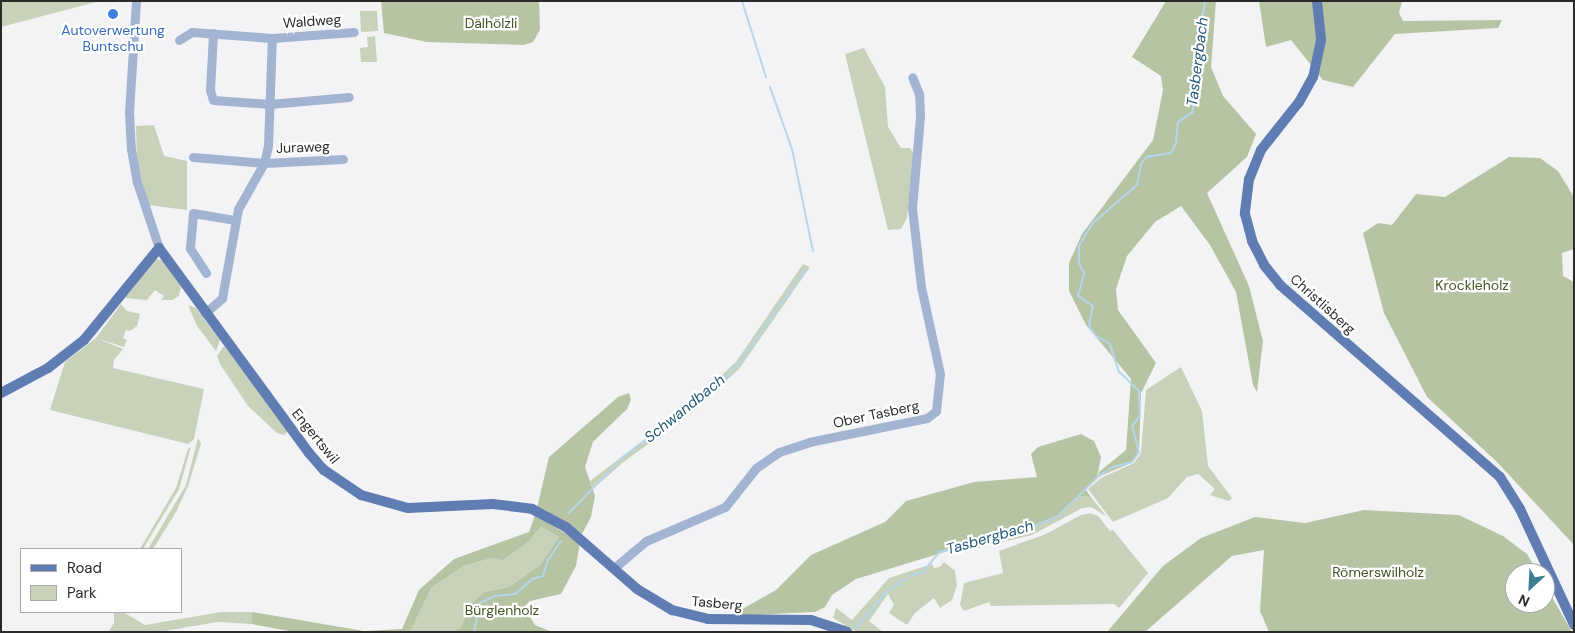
<!DOCTYPE html>
<html>
<head>
<meta charset="utf-8">
<style>
  body { margin:0 }
  #map { position:relative; width:1575px; height:633px; overflow:hidden; background:#f3f3f6; font-family:"DM Sans",sans-serif }
  div>[style] { position:absolute }
  [style*='--x'] { left:calc(var(--x)*1px); top:calc(var(--y)*1px); width:calc(var(--w)*1px); rotate:calc(var(--a)*1deg) }
  .green>* { inset:0; background:#c8d1ba }
  .forest>* { inset:0; background:#b7c4a3 }
  .stream>* { height:2px; margin:-1px; padding:0 1px; transform-origin:1px; border-radius:1px; background:#b5d6ec }
  .minor>* { height:9px; margin:-4.5px; padding:0 4.5px; transform-origin:4.5px; border-radius:4.5px; background:#a3b4d2 }
  .major>* { height:10px; margin:-5px; padding:0 5px; transform-origin:5px; border-radius:5px; background:#607db3 }
  .dots>* { width:14px; height:14px; translate:-50% -50%; box-sizing:border-box; border:2px solid #fff; border-radius:50% }
  span { translate:-50% -50%; white-space:nowrap; text-align:center; line-height:1.15; -webkit-text-stroke:4.5px #fff; paint-order:stroke }
  .street-label { font-size:14px; color:#2a2a2a }
  .park-label { font-size:14px; color:#445422 }
  .shop-label { font-size:14px; color:#366cbe }
  .water-label { font-size:15px; color:#235978; font-style:italic }
  .frame { position:absolute; inset:0; border:2px solid #2a2a2a; pointer-events:none }
  .legend { position:absolute; left:20px; top:548px; width:162px; height:65px; box-sizing:border-box; background:#fff; border:1px solid #aaa; margin:0; padding:6px 9px; list-style:none; font-size:15px; color:#2a2a2a }
  .legend li { display:flex; align-items:center; gap:10px; height:25px }
  .legend b { width:25px; border:1px solid #aaa }
  .north { position:absolute; left:1505px; top:563px; width:50px; height:50px; box-sizing:border-box; background:#fff; border:1px solid #aaa; border-radius:50%; rotate:205deg; font-size:14px; font-weight:700; line-height:20px; text-align:center; color:#2a2a2a }
  .north::after { content:''; display:block; margin:auto; width:18px; height:22px; background:#3e7e91; clip-path:polygon(50% 0,100% 100%,50% 72%,0 100%) }
</style>
</head>
<body>
<div id="map">
  <div class="green">
    <i style="clip-path:polygon(1px 1px,100px 1px,1px 27px)"></i>
    <i style="clip-path:polygon(360px 11px,377px 11px,378px 31px,361px 32px)"></i>
    <i style="clip-path:polygon(375px 36px,377px 62px,361px 62px,360px 48px,368px 47px,367px 37px)"></i>
    <i style="clip-path:polygon(864px 48px,885px 87px,888px 127px,901px 148px,910px 148px,914px 154px,907px 218px,901px 229px,888px 230px,845px 54px)"></i>
    <i style="clip-path:polygon(154px 125px,164px 156px,187px 161px,187px 210px,148px 205px,137px 162px,136px 126px)"></i>
    <i style="clip-path:polygon(156px 259px,162px 260px,181px 286px,179px 296px,172px 300px,161px 300px,164px 296px,155px 290px,147px 300px,125px 298px)"></i>
    <i style="clip-path:polygon(803px 264px,810px 267px,739px 369px,689px 415px,626px 460px,593px 489px,590px 481px,686px 408px,736px 362px)"></i>
    <i style="clip-path:polygon(121px 304px,127px 311px,140px 314px,137px 326px,130px 331px,126px 330px,123px 338px,127px 340px,124px 347px,99px 339px,123px 349px,114px 360px,113px 368px,204px 389px,194px 439px,188px 444px,50px 410px,65px 362px,96px 338px)"></i>
    <i style="clip-path:polygon(188px 305px,196px 308px,220px 340px,216px 351px,197px 326px)"></i>
    <i style="clip-path:polygon(224px 346px,289px 431px,284px 435px,277px 433px,248px 406px,220px 364px,217px 356px)"></i>
    <i style="clip-path:polygon(1181px 367px,1202px 411px,1208px 466px,1232px 498px,1229px 501px,1210px 495px,1215px 489px,1198px 474px,1187px 477px,1168px 498px,1113px 522px,1088px 489px,1101px 478px,1134px 463px,1141px 453px,1146px 390px)"></i>
    <i style="clip-path:polygon(198px 438px,201px 444px,188px 486px,176px 512px,153px 549px,148px 549px,186px 485px)"></i>
    <i style="clip-path:polygon(191px 447px,179px 489px,143px 549px,140px 549px,176px 488px,188px 449px)"></i>
    <i style="clip-path:polygon(1080px 496px,1091px 497px,1106px 516px,1091px 507px,1082px 508px,1032px 535px,953px 554px,961px 547px,981px 546px,1001px 535px,1026px 532px,1059px 517px)"></i>
    <i style="clip-path:polygon(1090px 513px,1098px 516px,1110px 531px,1113px 530px,1148px 573px,1119px 608px,1114px 604px,991px 606px,989px 602px,964px 611px,960px 605px,964px 583px,1003px 573px,999px 551px,1046px 534px,1081px 515px)"></i>
    <i style="clip-path:polygon(541px 525px,559px 537px,540px 565px,509px 587px,484px 592px,472px 603px,460px 628px,453px 632px,410px 632px,432px 587px,464px 566px,492px 558px,529px 541px)"></i>
    <i style="clip-path:polygon(944px 562px,955px 571px,957px 585px,952px 600px,940px 608px,934px 598px,915px 613px,907px 625px,889px 613px,894px 605px,888px 594px,869px 621px,883px 632px,857px 632px,833px 618px,836px 608px,852px 620px,889px 578px,932px 564px,934px 568px,940px 567px)"></i>
    <i style="clip-path:polygon(114px 612px,123px 612px,145px 625px,221px 612px,252px 612px,252px 624px,217px 622px,159px 632px,108px 632px,114px 623px)"></i>
  </div>
  <div class="forest">
    <i style="clip-path:polygon(381px 1px,539px 1px,540px 30px,533px 42px,524px 45px,427px 42px,384px 33px)"></i>
    <i style="clip-path:polygon(1166px 1px,1216px 1px,1211px 67px,1223px 96px,1256px 134px,1247px 157px,1207px 193px,1249px 286px,1263px 341px,1257px 392px,1253px 385px,1236px 292px,1210px 245px,1181px 206px,1155px 222px,1127px 256px,1116px 289px,1118px 310px,1156px 363px,1141px 393px,1139px 453px,1133px 462px,1098px 477px,1099px 472px,1126px 450px,1131px 379px,1086px 325px,1069px 291px,1069px 263px,1082px 234px,1153px 140px,1163px 90px,1161px 76px,1132px 57px)"></i>
    <i style="clip-path:polygon(1259px 1px,1402px 1px,1399px 13px,1403px 21px,1502px 20px,1498px 28px,1395px 34px,1353px 87px,1323px 80px,1291px 40px,1266px 47px)"></i>
    <i style="clip-path:polygon(1509px 157px,1540px 158px,1558px 171px,1574px 197px,1574px 249px,1562px 253px,1563px 276px,1574px 282px,1574px 545px,1498px 463px,1427px 397px,1384px 313px,1363px 233px,1378px 223px,1392px 225px,1416px 194px,1445px 197px)"></i>
    <i style="clip-path:polygon(629px 393px,631px 400px,627px 409px,593px 442px,585px 467px,595px 496px,591px 517px,582px 534px,564px 521px,537px 508px,549px 457px,618px 397px)"></i>
    <i style="clip-path:polygon(1081px 434px,1094px 441px,1101px 457px,1097px 478px,1085px 489px,1091px 497px,1080px 496px,1059px 517px,1026px 532px,1001px 535px,981px 546px,961px 547px,856px 579px,832px 595px,825px 607px,815px 612px,730px 616px,776px 590px,811px 555px,885px 522px,906px 501px,974px 482px,1037px 477px,1031px 454px,1038px 447px)"></i>
    <i style="clip-path:polygon(1364px 510px,1459px 515px,1503px 536px,1527px 554px,1538px 573px,1515px 573px,1515px 603px,1545px 603px,1545px 585px,1572px 632px,1269px 632px,1260px 611px,1264px 550px,1232px 556px,1145px 632px,1107px 632px,1163px 566px,1201px 538px,1255px 517px,1305px 523px)"></i>
    <i style="clip-path:polygon(535px 515px,580px 542px,576px 566px,561px 594px,530px 601px,524px 607px,535px 625px,552px 632px,453px 632px,460px 628px,472px 603px,484px 592px,509px 587px,540px 565px,559px 537px,541px 526px,529px 541px,503px 560px,492px 558px,464px 566px,432px 587px,410px 632px,294px 632px,252px 624px,252px 612px,364px 631px,402px 629px,419px 590px,454px 559px,529px 532px)"></i>
  </div>
  <div class="stream">
    <i style="--x:742;--y:1;--w:80;--a:72.5"></i>
    <i style="--x:770;--y:87;--w:66;--a:70.5"></i>
    <i style="--x:792;--y:149;--w:104;--a:78.4"></i>
    <i style="--x:569;--y:513;--w:79;--a:-46"></i>
    <i style="--x:624;--y:456;--w:102;--a:-36.2"></i>
    <i style="--x:706;--y:396;--w:45;--a:-44.1"></i>
    <i style="--x:738;--y:365;--w:118;--a:-54.7"></i>
    <i style="--x:910;--y:576;--w:14;--a:-17"></i>
    <i style="--x:923;--y:572;--w:26;--a:-51"></i>
    <i style="--x:939;--y:552;--w:42;--a:-12.4"></i>
    <i style="--x:980;--y:543;--w:22;--a:-24"></i>
    <i style="--x:1000;--y:534;--w:26;--a:-9"></i>
    <i style="--x:1026;--y:530;--w:36;--a:-24"></i>
    <i style="--x:1059;--y:515;--w:56;--a:-44.3"></i>
    <i style="--x:1099;--y:476;--w:17;--a:-33"></i>
    <i style="--x:1113;--y:467;--w:20;--a:-15"></i>
    <i style="--x:1132;--y:462;--w:12;--a:-55"></i>
    <i style="--x:1139;--y:452;--w:27;--a:-105"></i>
    <i style="--x:1132;--y:426;--w:13;--a:-51"></i>
    <i style="--x:1140;--y:416;--w:25;--a:-92"></i>
    <i style="--x:1139;--y:391;--w:28;--a:-136"></i>
    <i style="--x:1119;--y:372;--w:29;--a:-108"></i>
    <i style="--x:1110;--y:344;--w:16;--a:-150"></i>
    <i style="--x:1096;--y:336;--w:12;--a:-125"></i>
    <i style="--x:1089;--y:326;--w:20;--a:-79"></i>
    <i style="--x:1093;--y:306;--w:18;--a:-146"></i>
    <i style="--x:1078;--y:296;--w:24;--a:-75"></i>
    <i style="--x:1084;--y:273;--w:11;--a:-117"></i>
    <i style="--x:1079;--y:263;--w:17;--a:-90"></i>
    <i style="--x:1079;--y:246;--w:27;--a:-59"></i>
    <i style="--x:1093;--y:223;--w:58;--a:-40.8"></i>
    <i style="--x:1137;--y:185;--w:21;--a:-79"></i>
    <i style="--x:1141;--y:164;--w:9;--a:-54"></i>
    <i style="--x:1146;--y:157;--w:25;--a:-9"></i>
    <i style="--x:1171;--y:153;--w:11;--a:-63"></i>
    <i style="--x:1176;--y:143;--w:21;--a:-85"></i>
    <i style="--x:1178;--y:122;--w:18;--a:-34"></i>
    <i style="--x:1193;--y:112;--w:23;--a:-90"></i>
    <i style="--x:1193;--y:89;--w:22;--a:-72"></i>
    <i style="--x:1200;--y:68;--w:26;--a:-92"></i>
    <i style="--x:1199;--y:42;--w:41;--a:-81.7"></i>
    <i style="--x:856;--y:627;--w:45;--a:-48.6"></i>
    <i style="--x:886;--y:593;--w:23;--a:-38"></i>
    <i style="--x:474;--y:632;--w:30;--a:-78"></i>
    <i style="--x:480;--y:603;--w:17;--a:-25"></i>
    <i style="--x:495;--y:596;--w:20;--a:-6"></i>
    <i style="--x:515;--y:594;--w:23;--a:-41"></i>
    <i style="--x:532;--y:579;--w:11;--a:-15"></i>
    <i style="--x:543;--y:576;--w:17;--a:-73"></i>
    <i style="--x:548;--y:560;--w:23;--a:-56"></i>
  </div>
  <div class="minor">
    <i style="--x:136;--y:1;--w:111;--a:93.6"></i>
    <i style="--x:129;--y:112;--w:37;--a:87"></i>
    <i style="--x:131;--y:149;--w:34;--a:80"></i>
    <i style="--x:137;--y:182;--w:70;--a:71.6"></i>
    <i style="--x:213;--y:33;--w:57;--a:93"></i>
    <i style="--x:210;--y:90;--w:10;--a:73"></i>
    <i style="--x:213;--y:100;--w:57;--a:4"></i>
    <i style="--x:270;--y:104;--w:79;--a:-5.1"></i>
    <i style="--x:179;--y:40;--w:15;--a:-32"></i>
    <i style="--x:192;--y:32;--w:80;--a:4.3"></i>
    <i style="--x:272;--y:38;--w:82;--a:-4.2"></i>
    <i style="--x:193;--y:157;--w:71;--a:4.8"></i>
    <i style="--x:264;--y:163;--w:79;--a:-2.9"></i>
    <i style="--x:206;--y:273;--w:30;--a:-123"></i>
    <i style="--x:190;--y:248;--w:35;--a:-85"></i>
    <i style="--x:193;--y:213;--w:43;--a:9.5"></i>
    <i style="--x:205;--y:313;--w:23;--a:-41"></i>
    <i style="--x:222;--y:298;--w:90;--a:-79.8"></i>
    <i style="--x:238;--y:209;--w:53;--a:-60.5"></i>
    <i style="--x:264;--y:163;--w:18;--a:-77"></i>
    <i style="--x:268;--y:145;--w:107;--a:-87.9"></i>
    <i style="--x:614;--y:568;--w:42;--a:-40.2"></i>
    <i style="--x:646;--y:541;--w:86;--a:-23.3"></i>
    <i style="--x:725;--y:507;--w:50;--a:-51.5"></i>
    <i style="--x:756;--y:468;--w:28;--a:-35"></i>
    <i style="--x:779;--y:452;--w:32;--a:-18"></i>
    <i style="--x:809;--y:442;--w:120;--a:-11.5"></i>
    <i style="--x:927;--y:418;--w:11;--a:-38"></i>
    <i style="--x:936;--y:411;--w:37;--a:-84"></i>
    <i style="--x:940;--y:374;--w:89;--a:-102.3"></i>
    <i style="--x:921;--y:287;--w:80;--a:-96.5"></i>
    <i style="--x:912;--y:208;--w:91;--a:-85"></i>
    <i style="--x:920;--y:117;--w:23;--a:-92"></i>
    <i style="--x:919;--y:94;--w:18;--a:-112"></i>
  </div>
  <div class="major">
    <i style="--x:1317;--y:1;--w:39;--a:84"></i>
    <i style="--x:1321;--y:40;--w:38;--a:102"></i>
    <i style="--x:1313;--y:77;--w:29;--a:119"></i>
    <i style="--x:1299;--y:102;--w:61;--a:128.4"></i>
    <i style="--x:1261;--y:150;--w:31;--a:112"></i>
    <i style="--x:1249;--y:179;--w:35;--a:97"></i>
    <i style="--x:1245;--y:214;--w:28;--a:75"></i>
    <i style="--x:1252;--y:241;--w:27;--a:63"></i>
    <i style="--x:1264;--y:265;--w:26;--a:51"></i>
    <i style="--x:1280;--y:285;--w:292;--a:41.1"></i>
    <i style="--x:1500;--y:477;--w:38;--a:58"></i>
    <i style="--x:1520;--y:509;--w:128;--a:65"></i>
    <i style="--x:1;--y:393;--w:53;--a:-28"></i>
    <i style="--x:48;--y:368;--w:46;--a:-37.9"></i>
    <i style="--x:84;--y:340;--w:119;--a:-50.8"></i>
    <i style="--x:159;--y:248;--w:254;--a:53.8"></i>
    <i style="--x:309;--y:453;--w:23;--a:49"></i>
    <i style="--x:324;--y:470;--w:45;--a:34"></i>
    <i style="--x:361;--y:495;--w:49;--a:15.5"></i>
    <i style="--x:408;--y:508;--w:85;--a:-2.7"></i>
    <i style="--x:493;--y:504;--w:39;--a:7"></i>
    <i style="--x:532;--y:509;--w:38;--a:28"></i>
    <i style="--x:566;--y:527;--w:94;--a:41.1"></i>
    <i style="--x:637;--y:589;--w:41;--a:31"></i>
    <i style="--x:672;--y:610;--w:37;--a:14"></i>
    <i style="--x:708;--y:619;--w:103;--a:0.6"></i>
    <i style="--x:811;--y:620;--w:38;--a:18"></i>
  </div>
  <div class="dots">
    <i style="left:113px;top:14px;background:#3f7fe0"></i>
  </div>
  <div class="street-label">
    <span style="left:312px;top:21px;rotate:-4deg">Waldweg</span>
    <span style="left:303px;top:147px;rotate:-2deg">Juraweg</span>
    <span style="left:1323px;top:304px;rotate:42deg">Christlisberg</span>
    <span style="left:876px;top:414px;rotate:-12deg">Ober Tasberg</span>
    <span style="left:316px;top:436px;rotate:51deg">Engertswil</span>
    <span style="left:717px;top:603px;rotate:5deg">Tasberg</span>
  </div>
  <div class="park-label">
    <span style="left:491px;top:23px">Dälhölzli</span>
    <span style="left:1472px;top:285px">Krockleholz</span>
    <span style="left:1378px;top:572px">Römerswilholz</span>
    <span style="left:502px;top:610px">Bürglenholz</span>
  </div>
  <div class="shop-label">
    <span style="left:113px;top:38px">Autoverwertung<br>Buntschu</span>
  </div>
  <div class="water-label">
    <span style="left:1198px;top:62px;rotate:-83deg">Tasbergbach</span>
    <span style="left:685px;top:409px;rotate:-39deg">Schwandbach</span>
    <span style="left:990px;top:538px;rotate:-16deg">Tasbergbach</span>
  </div>
  <div class="frame"></div>
  <ul class="legend">
  <li><b style="height:6px;background:#607db3"></b>Road</li>
  <li><b style="height:14px;background:#c8d1ba"></b>Park</li>
  </ul>
  <div class="north">N</div>
</div>
</body>
</html>
